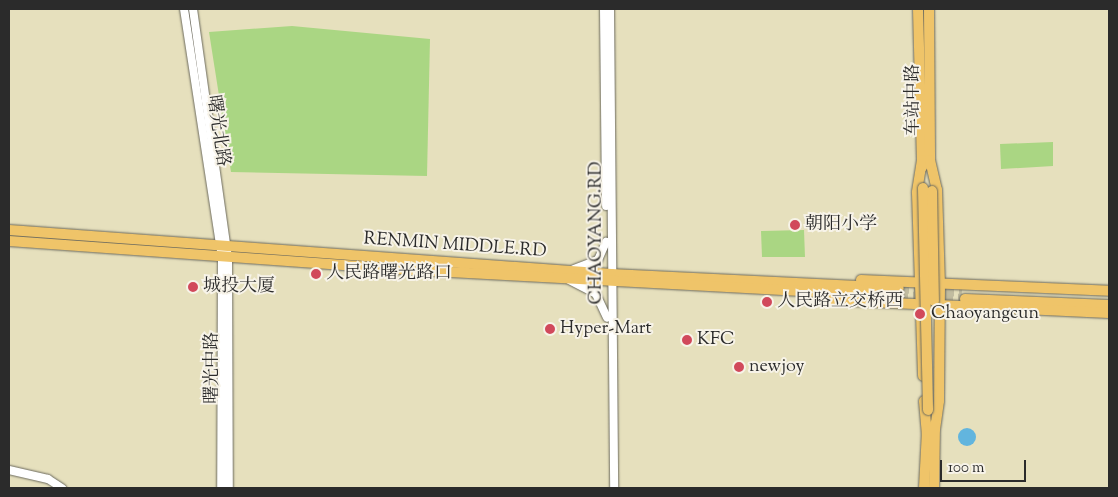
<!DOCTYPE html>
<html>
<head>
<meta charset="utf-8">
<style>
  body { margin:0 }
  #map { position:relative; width:1118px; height:497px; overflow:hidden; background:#e6e0bd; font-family:"Sorts Mill Goudy","Noto Serif SC",serif }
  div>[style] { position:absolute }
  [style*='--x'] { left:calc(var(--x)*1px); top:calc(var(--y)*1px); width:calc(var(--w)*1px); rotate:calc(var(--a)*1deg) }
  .green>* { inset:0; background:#aad683 }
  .water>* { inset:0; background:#62b5de }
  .round { border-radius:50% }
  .major-tunnel>* { height:10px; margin-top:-5px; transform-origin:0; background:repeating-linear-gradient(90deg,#c1bca0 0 10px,transparent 0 15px) }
  .roads { filter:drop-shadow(0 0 1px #6c6a5e) drop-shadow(0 0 1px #6c6a5e) }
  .minor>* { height:8px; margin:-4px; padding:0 4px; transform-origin:4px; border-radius:4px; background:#fff }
  .major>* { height:10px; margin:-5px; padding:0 5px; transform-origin:5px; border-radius:5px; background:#efc469 }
  .bridges { filter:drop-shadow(0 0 1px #6c6a5e) drop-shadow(0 0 1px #6c6a5e) }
  .major-bridge>* { height:10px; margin:-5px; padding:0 5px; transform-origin:5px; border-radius:5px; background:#efc469 }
  .dots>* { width:14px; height:14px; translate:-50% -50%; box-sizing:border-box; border:2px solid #f7f3e8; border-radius:50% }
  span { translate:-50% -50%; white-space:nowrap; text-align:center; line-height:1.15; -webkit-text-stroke:4px #f7f3e8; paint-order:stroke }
  .street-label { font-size:18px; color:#2b2b2b }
  .poi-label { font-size:18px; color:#2b2b2b }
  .left { translate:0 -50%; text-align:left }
  .frame { position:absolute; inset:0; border:10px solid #2b2b2b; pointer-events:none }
  .scale { position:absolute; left:940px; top:460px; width:86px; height:22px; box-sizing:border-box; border:2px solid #2b2b2b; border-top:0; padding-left:6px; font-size:15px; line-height:18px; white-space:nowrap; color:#2b2b2b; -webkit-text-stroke:4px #f7f3e8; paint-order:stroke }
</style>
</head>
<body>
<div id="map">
  <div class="green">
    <i style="clip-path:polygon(292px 26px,430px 39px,427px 176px,231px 172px,209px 32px)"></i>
    <i style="clip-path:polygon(1053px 142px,1053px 166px,1001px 169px,1000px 144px)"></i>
    <i style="clip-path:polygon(804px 230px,805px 257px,762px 257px,761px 231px)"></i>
  </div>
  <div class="water">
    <i class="round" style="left:958px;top:428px;width:18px;height:18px"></i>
  </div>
  <div class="major-tunnel">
    <i style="--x:899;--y:288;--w:63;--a:3.6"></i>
    <i style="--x:898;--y:296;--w:67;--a:2.6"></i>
  </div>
  <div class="roads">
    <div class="minor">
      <i style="--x:184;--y:9;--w:252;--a:81.3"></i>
      <i style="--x:222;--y:258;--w:230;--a:90.2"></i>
      <i style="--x:193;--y:9;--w:251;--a:82"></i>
      <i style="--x:228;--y:258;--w:230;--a:89.8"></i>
      <i style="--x:604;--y:9;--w:197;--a:89.4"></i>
      <i style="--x:610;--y:9;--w:479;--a:89.5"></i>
      <i style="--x:574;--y:269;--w:26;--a:-21"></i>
      <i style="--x:598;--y:260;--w:20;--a:-66"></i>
      <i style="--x:569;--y:280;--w:30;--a:27"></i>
      <i style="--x:596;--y:294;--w:26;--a:65"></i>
      <i style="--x:9;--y:470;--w:40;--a:13"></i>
      <i style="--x:48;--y:479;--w:17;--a:33"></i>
    </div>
    <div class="major">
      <i style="--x:918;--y:9;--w:158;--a:88.5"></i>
      <i style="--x:929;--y:9;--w:156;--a:89.6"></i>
      <i style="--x:922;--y:160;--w:33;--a:99"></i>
      <i style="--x:917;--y:193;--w:183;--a:88.1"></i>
      <i style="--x:930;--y:160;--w:31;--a:77"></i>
      <i style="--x:937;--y:190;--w:93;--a:88.2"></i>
      <i style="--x:940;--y:283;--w:118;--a:90.5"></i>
      <i style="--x:939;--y:401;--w:29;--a:98"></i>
      <i style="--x:9;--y:230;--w:604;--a:4.18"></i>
      <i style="--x:611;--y:274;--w:288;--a:2.8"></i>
      <i style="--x:9;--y:241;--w:405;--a:4.1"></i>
      <i style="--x:413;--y:270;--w:486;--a:3.1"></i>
      <i style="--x:861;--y:280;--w:248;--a:2.5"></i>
      <i style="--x:965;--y:299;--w:144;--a:2.4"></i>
      <i style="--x:831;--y:300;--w:278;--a:2.7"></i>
      <i style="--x:924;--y:401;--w:35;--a:85"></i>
      <i style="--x:924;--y:488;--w:57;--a:-87"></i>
      <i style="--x:934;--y:488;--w:64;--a:-89.1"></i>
    </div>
  </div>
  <div class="bridges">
    <div class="major-bridge">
      <i style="--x:923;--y:188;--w:222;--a:88.7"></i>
      <i style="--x:932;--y:191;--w:110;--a:89"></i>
    </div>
  </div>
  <div class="dots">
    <i style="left:795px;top:225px;background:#d1495b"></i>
    <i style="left:316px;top:274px;background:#d1495b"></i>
    <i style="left:193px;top:287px;background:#d1495b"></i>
    <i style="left:767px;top:302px;background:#d1495b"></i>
    <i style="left:920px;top:314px;background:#d1495b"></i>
    <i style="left:550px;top:329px;background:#d1495b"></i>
    <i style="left:687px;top:340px;background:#d1495b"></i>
    <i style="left:739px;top:367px;background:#d1495b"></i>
  </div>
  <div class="street-label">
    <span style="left:914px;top:100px;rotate:-90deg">车站中路</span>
    <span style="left:217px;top:131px;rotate:82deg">曙光北路</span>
    <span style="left:597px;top:233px;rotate:-90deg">CHAOYANG.RD</span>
    <span style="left:455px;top:246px;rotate:4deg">RENMIN MIDDLE.RD</span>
    <span style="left:213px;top:368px;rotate:-90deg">曙光中路</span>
  </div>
  <div class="poi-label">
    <span class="left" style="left:805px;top:225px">朝阳小学</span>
    <span class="left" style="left:326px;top:274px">人民路曙光路口</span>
    <span class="left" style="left:203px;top:287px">城投大厦</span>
    <span class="left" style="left:777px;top:302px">人民路立交桥西</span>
    <span class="left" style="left:931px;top:314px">Chaoyangcun</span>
    <span class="left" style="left:560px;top:329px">Hyper-Mart</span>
    <span class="left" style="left:697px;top:340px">KFC</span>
    <span class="left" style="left:749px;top:367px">newjoy</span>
  </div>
  <div class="frame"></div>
  <div class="scale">100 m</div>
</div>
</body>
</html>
